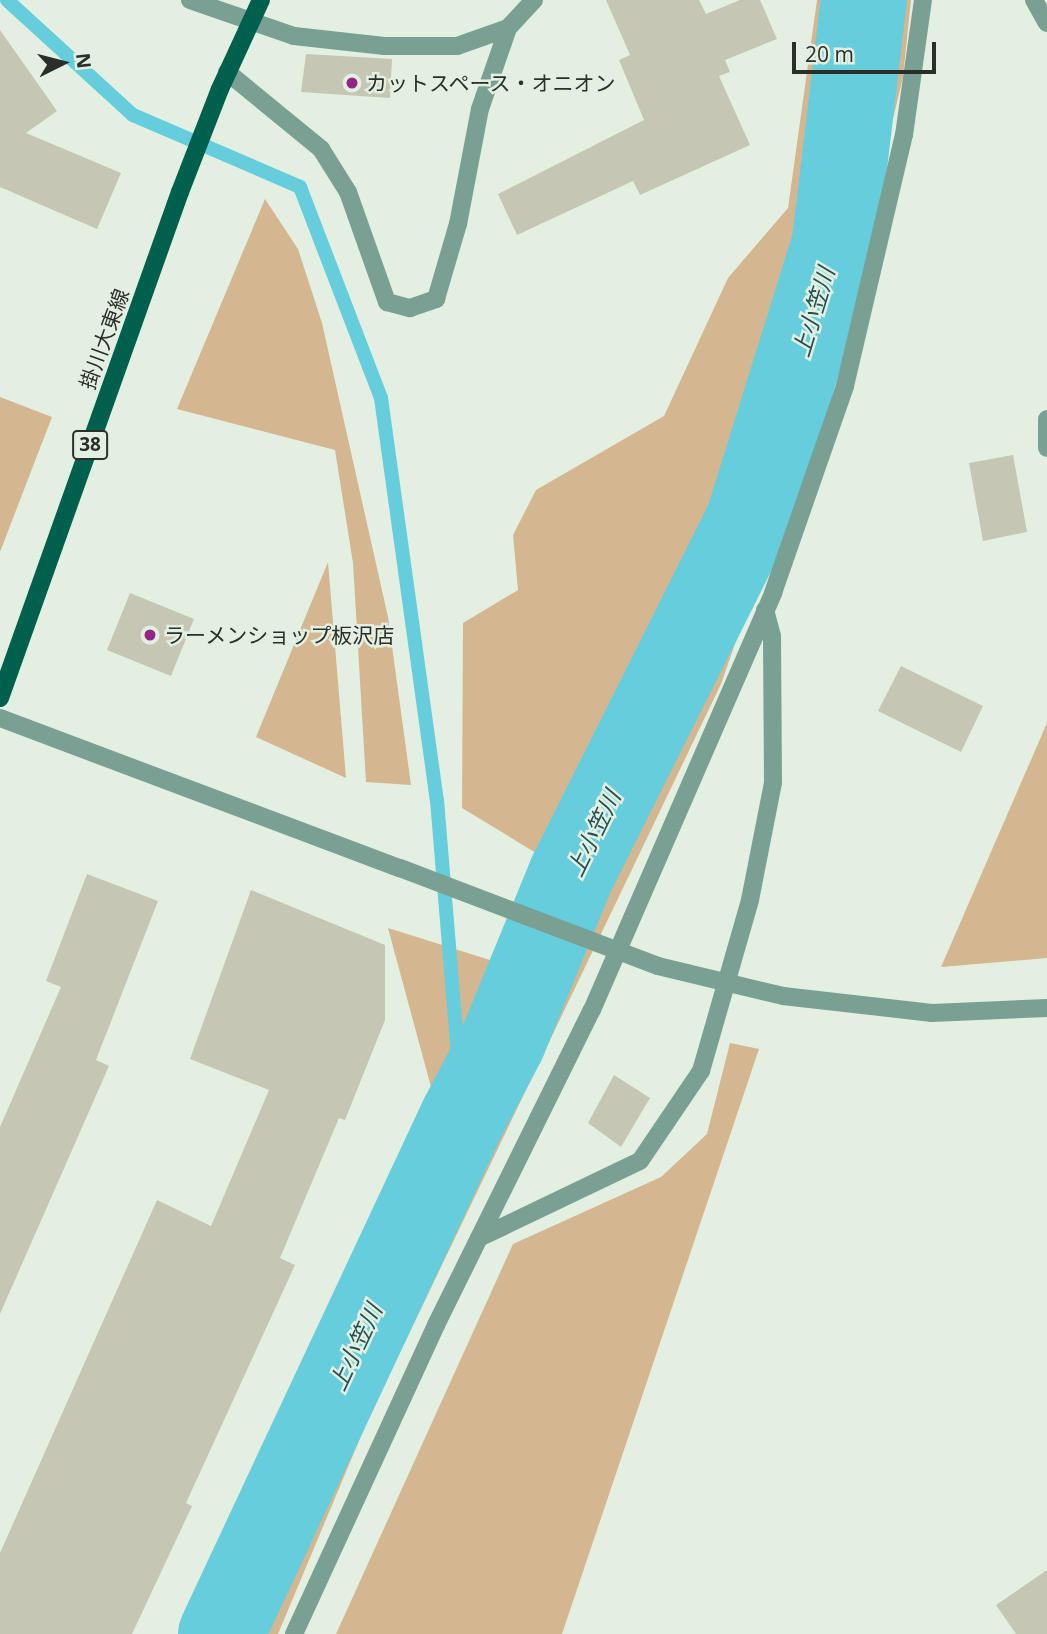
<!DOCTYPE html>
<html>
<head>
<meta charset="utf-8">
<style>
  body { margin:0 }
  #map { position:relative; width:1047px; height:1634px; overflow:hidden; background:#e3f0e1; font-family:"Open Sans","Noto Sans JP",sans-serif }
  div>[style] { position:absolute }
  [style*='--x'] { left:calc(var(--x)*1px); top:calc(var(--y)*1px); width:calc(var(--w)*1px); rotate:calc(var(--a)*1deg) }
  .green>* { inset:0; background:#d4b690 }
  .stream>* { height:14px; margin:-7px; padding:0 7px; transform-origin:7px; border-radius:7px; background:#65cddc }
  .river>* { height:86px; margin:-43px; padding:0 43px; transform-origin:43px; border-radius:43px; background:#65cddc }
  .building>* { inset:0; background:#c5c6b4 }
  .service>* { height:18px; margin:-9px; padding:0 9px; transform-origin:9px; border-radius:9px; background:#7aa094 }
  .minor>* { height:18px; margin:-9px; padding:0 9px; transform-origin:9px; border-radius:9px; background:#7aa094 }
  .tertiary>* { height:18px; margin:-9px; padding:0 9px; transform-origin:9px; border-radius:9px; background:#7aa094 }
  .primary>* { height:18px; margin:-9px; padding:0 9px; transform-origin:9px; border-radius:9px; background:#00604e }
  .tertiary-bridge>* { height:18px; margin:-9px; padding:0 9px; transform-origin:9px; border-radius:9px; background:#7aa094 }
  .dots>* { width:19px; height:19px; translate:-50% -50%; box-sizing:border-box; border:4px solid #e3f0e1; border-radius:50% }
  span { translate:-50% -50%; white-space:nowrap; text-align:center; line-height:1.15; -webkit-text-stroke:5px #e3f0e1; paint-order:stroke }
  .shield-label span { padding:2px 5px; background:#e3f0e1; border:2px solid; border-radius:5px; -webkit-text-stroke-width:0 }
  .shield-label { font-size:19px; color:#2a2f29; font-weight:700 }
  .poi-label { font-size:21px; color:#2a2f29 }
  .left { translate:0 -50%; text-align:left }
  .street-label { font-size:21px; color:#2a2f29 }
  .water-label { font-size:23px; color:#225057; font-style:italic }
  .north { position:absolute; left:28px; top:28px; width:70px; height:70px; -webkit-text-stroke:5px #e3f0e1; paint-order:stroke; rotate:84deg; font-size:19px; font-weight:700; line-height:28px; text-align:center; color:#2a2f29 }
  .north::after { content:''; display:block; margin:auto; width:24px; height:32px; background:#2a2f29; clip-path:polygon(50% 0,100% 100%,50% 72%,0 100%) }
  .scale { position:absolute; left:792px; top:42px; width:144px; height:32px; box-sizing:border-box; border:4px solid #2a2f29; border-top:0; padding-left:9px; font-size:21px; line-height:24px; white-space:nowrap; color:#2a2f29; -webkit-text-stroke:5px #e3f0e1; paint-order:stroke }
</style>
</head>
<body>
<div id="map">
  <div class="green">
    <i style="clip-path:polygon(817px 0,911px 0,903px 77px,839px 346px,721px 684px,369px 1417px,278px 1634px,183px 1634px,349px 1277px,431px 1087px,388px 928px,509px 966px,551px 862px,462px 808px,463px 623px,518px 590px,513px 535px,536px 490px,664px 416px,728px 278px,788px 208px)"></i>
    <i style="clip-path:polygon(265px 199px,298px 249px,322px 323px,388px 617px,411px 785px,366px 782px,353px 563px,335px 450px,177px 409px)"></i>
    <i style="clip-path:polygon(0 397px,52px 417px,0 552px)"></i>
    <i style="clip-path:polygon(328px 562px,346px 778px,256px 737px)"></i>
    <i style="clip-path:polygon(1047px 723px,1047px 958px,941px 967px)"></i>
    <i style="clip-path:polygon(730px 1043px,759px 1049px,562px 1634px,336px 1634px,513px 1244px,661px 1177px,707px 1134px)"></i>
  </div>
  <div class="stream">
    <i style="--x:7;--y:0;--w:171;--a:42.4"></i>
    <i style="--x:133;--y:115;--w:182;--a:23.3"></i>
    <i style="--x:300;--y:187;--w:226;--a:69"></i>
    <i style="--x:381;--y:398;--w:406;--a:82.1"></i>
    <i style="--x:437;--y:800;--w:318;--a:85.3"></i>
  </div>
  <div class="river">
    <i style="--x:221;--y:1634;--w:571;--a:-64.92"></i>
    <i style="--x:463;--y:1117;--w:86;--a:-62.2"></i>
    <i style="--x:503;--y:1041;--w:179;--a:-67.7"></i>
    <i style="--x:571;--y:875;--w:395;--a:-63.4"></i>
    <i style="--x:748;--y:522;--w:293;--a:-72.7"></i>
    <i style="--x:835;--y:242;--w:244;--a:-83.2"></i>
  </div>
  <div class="building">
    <i style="clip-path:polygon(606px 0,699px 0,706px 14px,740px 0,760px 0,777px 39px,725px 60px,730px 72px,719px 76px,750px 145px,640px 195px,633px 181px,517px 235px,498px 194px,644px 120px,619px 60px,630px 55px)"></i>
    <i style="clip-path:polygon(0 30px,57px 111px,26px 133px,121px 173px,97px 229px,0 187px)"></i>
    <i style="clip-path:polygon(306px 54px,392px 59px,390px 98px,301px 92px)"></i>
    <i style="clip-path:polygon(1013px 455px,1027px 532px,983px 541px,969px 463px)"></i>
    <i style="clip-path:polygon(130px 593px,194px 619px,171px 676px,107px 650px)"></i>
    <i style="clip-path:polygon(901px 666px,983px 706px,961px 752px,878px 711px)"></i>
    <i style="clip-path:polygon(87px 874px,158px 901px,96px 1060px,109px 1066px,0 1314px,0 1127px,61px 987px,46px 981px)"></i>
    <i style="clip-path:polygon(251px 890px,385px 945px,385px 1020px,345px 1120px,339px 1118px,280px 1258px,295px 1265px,186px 1503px,192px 1506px,132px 1634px,0 1634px,0 1553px,157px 1200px,211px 1226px,269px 1090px,190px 1059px)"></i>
    <i style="clip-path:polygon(614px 1075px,650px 1098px,621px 1147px,588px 1123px)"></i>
    <i style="clip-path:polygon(1047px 1570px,1047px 1634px,1016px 1634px,996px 1605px)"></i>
  </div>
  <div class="service">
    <i style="--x:479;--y:1238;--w:178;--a:-25.6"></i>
    <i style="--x:640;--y:1161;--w:109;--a:-55.9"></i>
    <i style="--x:701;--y:1071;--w:178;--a:-74"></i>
    <i style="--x:750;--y:900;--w:119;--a:-78.9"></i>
    <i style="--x:773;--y:783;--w:147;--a:-90.4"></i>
    <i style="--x:772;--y:636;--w:27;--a:-105"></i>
    <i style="--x:294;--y:1634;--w:340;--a:-65.3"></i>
    <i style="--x:436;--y:1325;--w:352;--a:-63.7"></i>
    <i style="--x:592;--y:1010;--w:455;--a:-66.5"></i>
    <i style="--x:773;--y:593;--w:219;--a:-70.8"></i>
    <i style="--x:845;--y:386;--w:258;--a:-76.8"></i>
    <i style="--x:904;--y:135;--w:136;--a:-82"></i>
  </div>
  <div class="minor">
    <i style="--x:190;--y:0;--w:110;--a:19.1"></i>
    <i style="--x:294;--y:36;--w:91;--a:6.3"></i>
    <i style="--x:384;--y:46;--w:73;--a:0"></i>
    <i style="--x:457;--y:46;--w:54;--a:-19.4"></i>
    <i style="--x:1034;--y:0;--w:26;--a:61"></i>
    <i style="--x:227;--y:72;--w:122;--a:39.3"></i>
    <i style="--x:321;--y:149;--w:51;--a:57.9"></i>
    <i style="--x:348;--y:192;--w:117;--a:70.5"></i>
    <i style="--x:387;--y:302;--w:24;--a:15"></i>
    <i style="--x:410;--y:308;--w:28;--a:-19"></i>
    <i style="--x:436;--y:299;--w:78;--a:-73.7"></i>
    <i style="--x:458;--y:224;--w:117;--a:-79.2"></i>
    <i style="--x:480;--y:109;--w:86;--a:-70.9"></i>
    <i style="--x:508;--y:28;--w:38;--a:-47"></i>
    <i style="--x:1047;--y:419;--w:29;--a:90"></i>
  </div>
  <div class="tertiary">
    <i style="--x:0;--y:718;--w:427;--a:20.6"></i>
    <i style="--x:783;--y:996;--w:150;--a:6.5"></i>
    <i style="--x:932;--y:1013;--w:115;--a:-2.5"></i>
  </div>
  <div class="primary">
    <i style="--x:0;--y:698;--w:537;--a:-70.42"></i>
    <i style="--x:180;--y:192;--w:110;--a:-68.8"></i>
    <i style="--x:220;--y:89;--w:98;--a:-65.3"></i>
  </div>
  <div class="tertiary-bridge">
    <i style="--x:400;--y:868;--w:276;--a:20.8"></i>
    <i style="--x:658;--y:966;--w:129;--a:13.5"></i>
  </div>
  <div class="dots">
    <i style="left:352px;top:83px;background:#942587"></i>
    <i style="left:150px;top:635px;background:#942587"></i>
  </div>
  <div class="shield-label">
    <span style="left:90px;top:445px">38</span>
  </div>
  <div class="poi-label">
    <span class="left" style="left:366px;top:83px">カットスペース・オニオン</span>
    <span class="left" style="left:164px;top:635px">ラーメンショップ板沢店</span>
  </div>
  <div class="street-label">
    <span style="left:104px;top:339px;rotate:-70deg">掛川大東線</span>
  </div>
  <div class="water-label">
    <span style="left:813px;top:312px;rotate:-73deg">上小笠川</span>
    <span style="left:593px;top:833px;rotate:-64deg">上小笠川</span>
    <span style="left:355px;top:1347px;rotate:-65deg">上小笠川</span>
  </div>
  <div class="north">N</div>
  <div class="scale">20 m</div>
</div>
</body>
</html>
